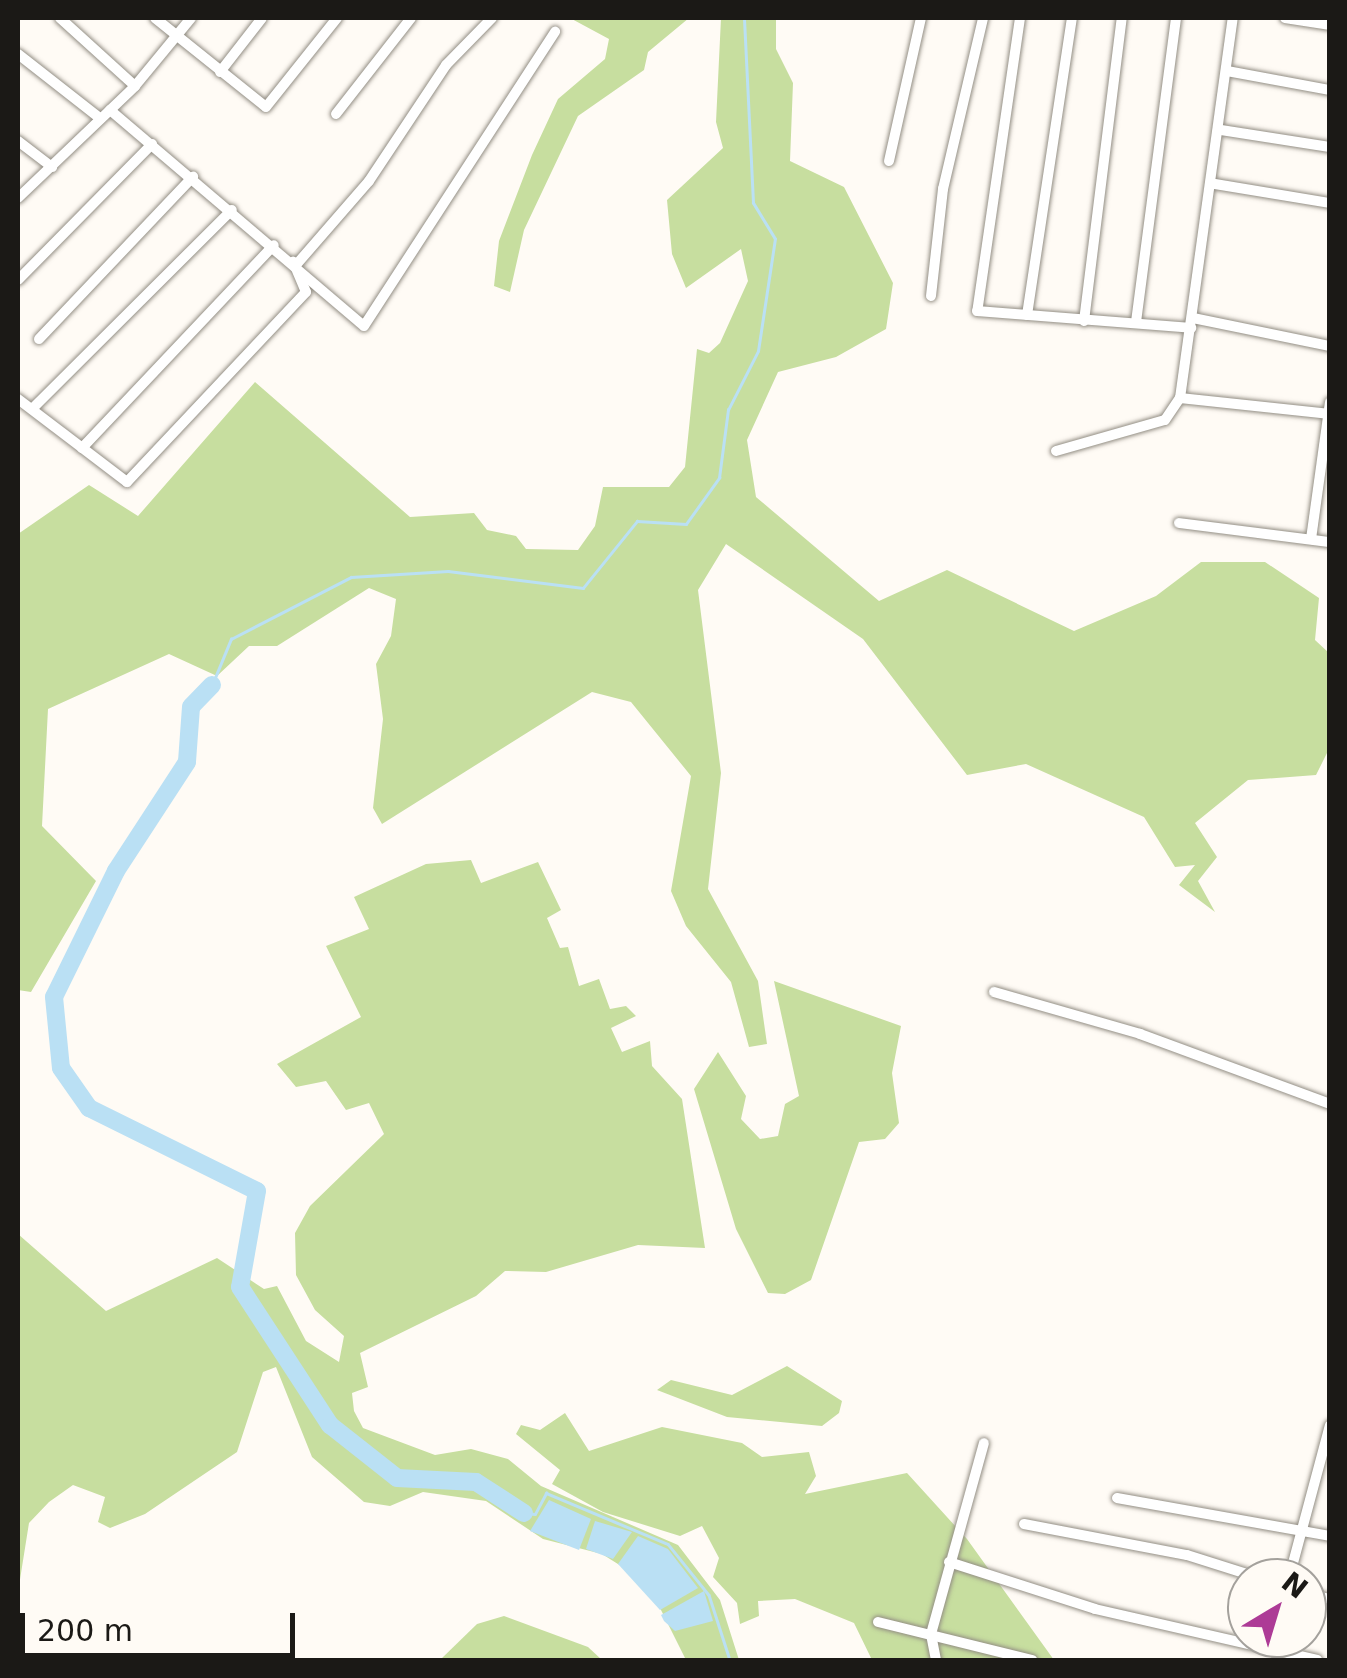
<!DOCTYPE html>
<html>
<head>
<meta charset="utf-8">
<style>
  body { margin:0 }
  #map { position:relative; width:1347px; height:1678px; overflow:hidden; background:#fffbf5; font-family:"DejaVu Sans",sans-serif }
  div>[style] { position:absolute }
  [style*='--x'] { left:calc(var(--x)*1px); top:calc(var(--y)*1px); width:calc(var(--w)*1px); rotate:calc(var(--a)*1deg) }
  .green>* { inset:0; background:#c7de9f }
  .water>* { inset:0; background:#bae0f4 }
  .stream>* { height:2.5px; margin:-1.25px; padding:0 1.25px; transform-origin:1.25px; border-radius:1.25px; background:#bae0f4 }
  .river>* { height:18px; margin:-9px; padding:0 9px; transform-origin:9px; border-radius:9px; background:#bae0f4 }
  .roads { filter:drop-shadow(0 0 2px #938e84) drop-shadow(0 0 2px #938e84) }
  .street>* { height:10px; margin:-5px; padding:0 5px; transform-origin:5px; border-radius:5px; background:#fff }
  span { translate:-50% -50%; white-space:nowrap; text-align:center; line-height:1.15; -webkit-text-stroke:10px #fffbf5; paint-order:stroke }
  .frame { position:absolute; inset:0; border:20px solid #1b1916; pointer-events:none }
  .north { position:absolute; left:1227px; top:1558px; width:100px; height:100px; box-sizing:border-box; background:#fffbf5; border:2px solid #a4a19c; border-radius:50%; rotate:38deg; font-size:28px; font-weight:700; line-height:40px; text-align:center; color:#1b1916 }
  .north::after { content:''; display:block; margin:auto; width:35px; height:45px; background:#ad3b96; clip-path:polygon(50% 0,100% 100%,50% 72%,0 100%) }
  .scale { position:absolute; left:20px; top:1613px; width:275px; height:45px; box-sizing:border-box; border:5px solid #1b1916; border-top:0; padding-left:12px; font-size:30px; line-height:35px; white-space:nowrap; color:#1b1916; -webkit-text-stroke:8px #fffbf5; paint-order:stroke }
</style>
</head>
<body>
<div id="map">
  <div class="green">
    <i style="clip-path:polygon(570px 18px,689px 18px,648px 52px,644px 70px,578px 116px,524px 230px,510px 292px,494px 286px,499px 241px,532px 155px,558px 99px,605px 59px,609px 39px)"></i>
    <i style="clip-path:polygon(721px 18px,776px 18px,776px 49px,793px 83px,790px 161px,844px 187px,893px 283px,886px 329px,836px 357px,778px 372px,747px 440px,756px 497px,879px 601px,947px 570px,1074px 631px,1156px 596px,1201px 562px,1265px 562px,1319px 598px,1315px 640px,1329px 653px,1329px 749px,1316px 775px,1248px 780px,1195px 823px,1217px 857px,1198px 881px,1215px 912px,1179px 885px,1195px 865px,1175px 867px,1144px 817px,1026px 764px,967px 775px,863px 639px,726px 544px,698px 590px,721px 773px,708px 889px,758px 981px,767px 1044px,749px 1047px,731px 982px,686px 926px,671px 891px,691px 776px,631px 702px,592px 692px,382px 824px,373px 808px,383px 719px,376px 664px,391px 636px,396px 599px,369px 588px,277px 646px,249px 646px,217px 676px,169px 654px,48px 709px,42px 826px,96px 881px,31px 992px,18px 990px,18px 534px,89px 485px,138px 516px,255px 382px,410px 517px,474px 513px,487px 530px,516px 536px,526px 549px,578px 550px,595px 526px,603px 487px,669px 487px,685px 467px,697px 349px,709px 353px,720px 343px,748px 281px,741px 249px,686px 288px,672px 254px,667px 200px,723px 148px,716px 122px)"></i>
    <i style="clip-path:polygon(471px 860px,481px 883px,538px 862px,561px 910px,547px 918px,560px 948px,568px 947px,579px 986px,599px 979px,610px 1009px,626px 1006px,636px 1016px,611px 1028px,622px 1052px,650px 1041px,652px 1066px,682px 1099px,705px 1248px,638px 1245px,546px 1272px,505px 1271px,476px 1296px,360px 1353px,368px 1387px,352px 1393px,354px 1411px,363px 1428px,435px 1455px,471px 1449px,508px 1459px,541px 1486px,678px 1545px,720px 1600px,739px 1660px,686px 1660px,657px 1602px,629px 1571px,602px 1554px,543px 1539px,486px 1501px,423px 1492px,390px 1506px,364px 1502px,312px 1457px,276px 1367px,263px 1372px,237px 1452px,145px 1514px,110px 1528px,98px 1522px,105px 1497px,73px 1485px,49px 1502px,29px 1523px,18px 1592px,18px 1234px,106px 1311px,217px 1258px,264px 1289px,277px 1286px,306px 1341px,339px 1362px,344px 1336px,315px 1310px,296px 1275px,295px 1233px,310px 1206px,384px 1134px,369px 1103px,346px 1110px,326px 1081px,296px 1087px,277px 1064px,361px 1017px,326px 946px,369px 929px,354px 897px,426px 864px)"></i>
    <i style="clip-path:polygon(774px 981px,901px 1026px,892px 1073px,899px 1123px,885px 1139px,859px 1142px,811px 1280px,785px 1294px,768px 1293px,736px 1229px,694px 1089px,718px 1052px,746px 1096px,741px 1119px,760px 1139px,778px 1136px,785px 1104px,799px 1096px)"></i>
    <i style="clip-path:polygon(787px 1366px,842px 1401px,839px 1413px,822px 1426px,727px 1417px,657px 1390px,671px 1380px,732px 1395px)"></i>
    <i style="clip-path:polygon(565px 1413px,589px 1451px,662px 1427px,742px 1443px,762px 1457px,809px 1452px,816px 1476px,805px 1494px,907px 1473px,967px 1539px,1054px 1660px,872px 1660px,854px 1623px,795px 1599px,758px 1601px,759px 1616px,740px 1624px,737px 1603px,713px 1577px,719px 1558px,702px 1526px,680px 1536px,603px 1512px,552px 1484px,560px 1470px,516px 1434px,521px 1425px,540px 1430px)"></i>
    <i style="clip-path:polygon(504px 1616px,588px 1647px,602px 1660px,440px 1660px,477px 1624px)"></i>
  </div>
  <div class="water">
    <i style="clip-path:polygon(549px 1500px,591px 1519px,579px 1550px,530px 1531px)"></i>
    <i style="clip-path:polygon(595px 1521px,632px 1532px,613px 1559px,586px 1549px)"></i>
    <i style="clip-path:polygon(638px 1536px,668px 1549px,698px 1588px,660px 1610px,618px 1564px)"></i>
    <i style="clip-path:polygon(704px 1591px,713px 1621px,675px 1631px,664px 1621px,661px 1615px)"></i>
  </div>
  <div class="stream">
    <i style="--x:212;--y:685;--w:50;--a:-67.6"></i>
    <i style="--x:231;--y:639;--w:135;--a:-27.3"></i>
    <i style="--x:351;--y:577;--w:97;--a:-3.5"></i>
    <i style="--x:448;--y:571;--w:136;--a:7.2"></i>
    <i style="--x:583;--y:588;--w:86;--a:-51.1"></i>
    <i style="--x:637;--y:521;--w:49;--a:3.5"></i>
    <i style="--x:686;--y:524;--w:57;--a:-54.3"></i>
    <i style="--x:719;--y:478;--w:69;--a:-82.5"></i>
    <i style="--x:728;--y:410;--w:66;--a:-63"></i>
    <i style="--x:758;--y:351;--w:113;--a:-81.4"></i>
    <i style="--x:775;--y:239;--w:42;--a:-121.4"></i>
    <i style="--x:753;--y:203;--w:185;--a:-92.8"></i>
    <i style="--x:524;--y:1513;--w:11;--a:5"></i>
    <i style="--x:535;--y:1514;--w:24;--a:-62"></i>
    <i style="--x:546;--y:1493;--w:132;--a:22.7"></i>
    <i style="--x:668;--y:1544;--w:65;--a:51.2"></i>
    <i style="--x:709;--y:1595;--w:68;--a:72.1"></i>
  </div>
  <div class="river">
    <i style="--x:212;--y:685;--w:30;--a:134"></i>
    <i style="--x:191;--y:707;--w:55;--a:94.2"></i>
    <i style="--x:187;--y:762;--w:130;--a:123.1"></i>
    <i style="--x:116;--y:871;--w:140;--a:116.2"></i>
    <i style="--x:54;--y:997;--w:71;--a:84.4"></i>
    <i style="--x:61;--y:1068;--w:49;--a:55"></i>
    <i style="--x:89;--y:1108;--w:187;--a:26.3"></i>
    <i style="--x:257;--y:1191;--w:97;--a:100"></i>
    <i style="--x:240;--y:1287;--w:165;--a:56.9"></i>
    <i style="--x:330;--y:1425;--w:85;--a:38.3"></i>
    <i style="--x:397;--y:1478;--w:79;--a:2.9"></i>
    <i style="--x:476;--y:1482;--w:57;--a:32.9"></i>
  </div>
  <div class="roads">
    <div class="street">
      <i style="--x:60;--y:18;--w:101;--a:42.2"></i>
      <i style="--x:155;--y:18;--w:142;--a:38.7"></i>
      <i style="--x:266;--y:107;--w:114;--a:-51.4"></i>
      <i style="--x:1020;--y:18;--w:296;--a:98.3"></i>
      <i style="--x:977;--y:311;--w:215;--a:4.5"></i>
      <i style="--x:1285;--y:18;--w:46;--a:8.8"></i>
      <i style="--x:18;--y:54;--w:105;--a:38.1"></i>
      <i style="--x:1227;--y:71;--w:105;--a:10.5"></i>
      <i style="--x:220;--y:72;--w:68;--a:-52.1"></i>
      <i style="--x:110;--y:110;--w:333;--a:40.4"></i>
      <i style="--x:364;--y:326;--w:351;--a:-57"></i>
      <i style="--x:336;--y:114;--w:122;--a:-52"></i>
      <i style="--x:1221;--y:130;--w:110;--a:8.9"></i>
      <i style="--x:18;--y:141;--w:43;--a:37.4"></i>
      <i style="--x:889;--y:161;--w:147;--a:-77.4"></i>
      <i style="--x:1215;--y:184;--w:117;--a:9.4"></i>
      <i style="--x:18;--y:198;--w:162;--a:-43.7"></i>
      <i style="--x:135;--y:86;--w:88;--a:-50.5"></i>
      <i style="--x:296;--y:265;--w:111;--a:-49"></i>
      <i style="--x:369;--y:181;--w:139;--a:-56.4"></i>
      <i style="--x:446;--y:65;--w:66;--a:-45.6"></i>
      <i style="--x:18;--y:280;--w:191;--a:-45.4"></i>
      <i style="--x:931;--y:296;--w:108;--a:-83.6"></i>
      <i style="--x:943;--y:189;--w:176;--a:-76.8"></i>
      <i style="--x:1027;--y:315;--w:300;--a:-81.4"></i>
      <i style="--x:1193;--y:318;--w:140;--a:11.6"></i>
      <i style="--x:1084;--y:321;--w:305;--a:-82.9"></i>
      <i style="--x:1136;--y:322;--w:307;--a:-82.5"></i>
      <i style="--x:39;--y:339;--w:224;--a:-46.5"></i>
      <i style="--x:1180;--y:398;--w:151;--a:6.1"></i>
      <i style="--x:18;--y:399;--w:137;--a:37.3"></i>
      <i style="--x:127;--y:482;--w:261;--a:-46.7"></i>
      <i style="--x:306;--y:292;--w:33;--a:-113"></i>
      <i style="--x:32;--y:409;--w:282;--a:-44.9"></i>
      <i style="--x:82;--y:448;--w:279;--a:-46.6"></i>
      <i style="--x:1056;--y:451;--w:113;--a:-15.9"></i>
      <i style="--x:1165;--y:420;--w:27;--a:-56"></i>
      <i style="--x:1180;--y:398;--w:384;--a:-82.1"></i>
      <i style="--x:1179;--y:523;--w:152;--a:7.2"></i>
      <i style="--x:1311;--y:539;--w:138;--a:-82.1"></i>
      <i style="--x:994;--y:992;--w:152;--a:16"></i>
      <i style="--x:1140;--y:1034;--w:202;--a:20.2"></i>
      <i style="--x:1117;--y:1498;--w:216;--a:10.1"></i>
      <i style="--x:1024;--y:1524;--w:166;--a:10.8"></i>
      <i style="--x:1187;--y:1555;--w:77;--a:17.5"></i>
      <i style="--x:949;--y:1562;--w:153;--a:17.8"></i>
      <i style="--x:1095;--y:1609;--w:228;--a:12.9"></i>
      <i style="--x:1289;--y:1578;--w:158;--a:-75"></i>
      <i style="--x:1307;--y:1593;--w:24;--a:15"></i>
      <i style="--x:878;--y:1622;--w:159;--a:13.9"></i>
      <i style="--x:936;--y:1660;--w:26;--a:-101"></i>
      <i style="--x:931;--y:1634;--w:198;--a:-74.5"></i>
    </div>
  </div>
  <div class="frame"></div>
  <div class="north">N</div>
  <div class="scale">200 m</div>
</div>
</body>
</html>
